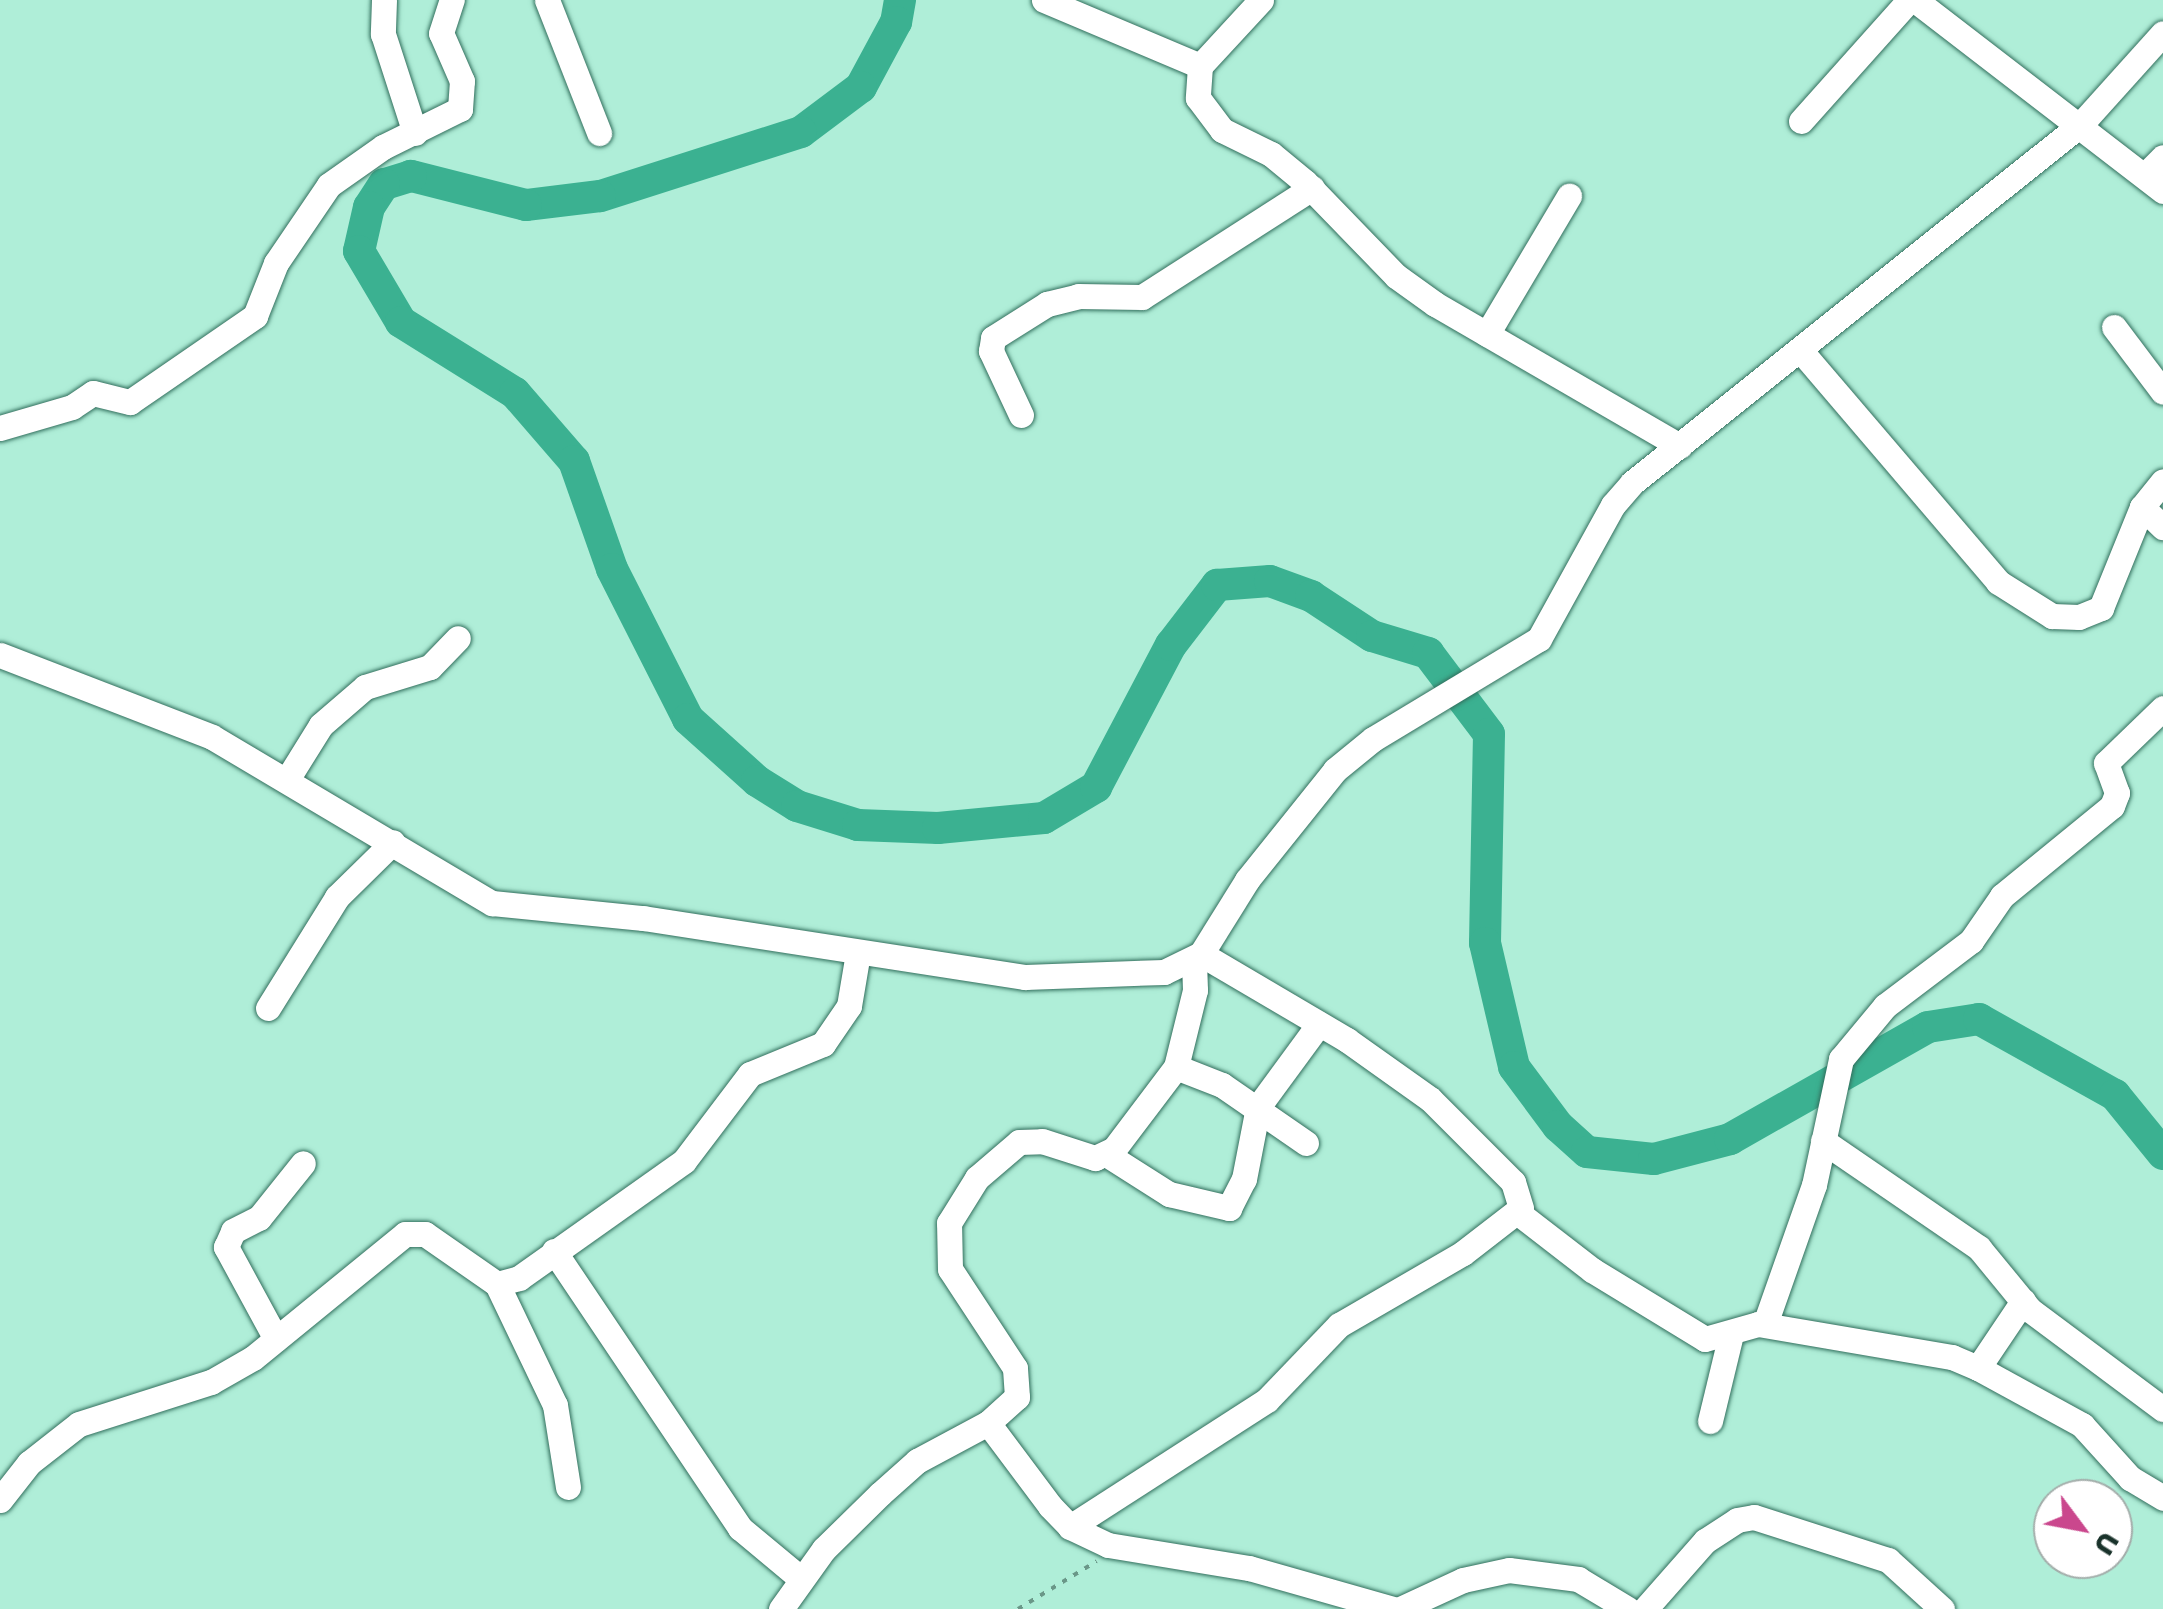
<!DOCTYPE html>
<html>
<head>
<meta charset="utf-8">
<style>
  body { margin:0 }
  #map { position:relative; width:2163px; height:1609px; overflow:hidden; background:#afeed8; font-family:"Golos Text",sans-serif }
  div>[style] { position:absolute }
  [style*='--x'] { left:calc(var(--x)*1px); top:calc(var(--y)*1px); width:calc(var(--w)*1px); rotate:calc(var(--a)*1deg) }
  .river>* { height:32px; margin:-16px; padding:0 16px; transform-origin:16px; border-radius:16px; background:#3bb191 }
  .path>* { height:4px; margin-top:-2px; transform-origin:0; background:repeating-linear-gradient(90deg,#6a9788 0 5px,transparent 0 13px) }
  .roads { filter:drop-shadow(0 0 2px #326f5d) drop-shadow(0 0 2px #326f5d) }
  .minor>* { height:25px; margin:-12.5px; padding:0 12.5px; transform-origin:12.5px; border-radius:12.5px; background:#fff }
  span { translate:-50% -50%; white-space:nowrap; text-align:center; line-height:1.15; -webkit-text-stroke:8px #fff; paint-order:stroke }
  .north { position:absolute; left:2033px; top:1479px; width:100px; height:100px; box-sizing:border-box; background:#fff; border:2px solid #a3adaa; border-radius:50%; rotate:122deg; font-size:28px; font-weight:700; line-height:40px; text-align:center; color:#1a332b }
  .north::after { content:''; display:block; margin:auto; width:35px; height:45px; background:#ca478d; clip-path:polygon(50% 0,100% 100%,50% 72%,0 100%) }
</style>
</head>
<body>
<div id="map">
  <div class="river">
    <i style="--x:900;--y:0;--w:22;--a:100"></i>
    <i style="--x:896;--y:22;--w:74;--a:118.3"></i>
    <i style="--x:861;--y:87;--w:75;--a:143.1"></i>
    <i style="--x:801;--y:132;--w:211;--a:162.3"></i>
    <i style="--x:600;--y:196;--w:75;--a:173.1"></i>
    <i style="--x:526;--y:205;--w:119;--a:-165.8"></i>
    <i style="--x:411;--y:176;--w:28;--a:163"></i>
    <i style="--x:384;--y:184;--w:27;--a:123"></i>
    <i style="--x:369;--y:207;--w:45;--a:102.8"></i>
    <i style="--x:359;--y:251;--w:82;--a:59.4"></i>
    <i style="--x:401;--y:322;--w:134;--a:31.9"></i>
    <i style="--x:515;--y:393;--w:90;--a:49.1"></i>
    <i style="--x:574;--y:461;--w:114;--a:70.6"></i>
    <i style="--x:612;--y:569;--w:168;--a:63.1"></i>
    <i style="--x:688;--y:719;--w:93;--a:41.9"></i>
    <i style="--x:757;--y:781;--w:47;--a:32"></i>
    <i style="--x:797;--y:806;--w:64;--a:17.3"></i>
    <i style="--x:858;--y:825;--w:80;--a:2.1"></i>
    <i style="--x:938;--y:828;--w:106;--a:-5.4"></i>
    <i style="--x:1044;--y:818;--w:61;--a:-30.8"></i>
    <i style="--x:1096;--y:787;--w:161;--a:-62.2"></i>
    <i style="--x:1171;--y:645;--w:76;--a:-52.5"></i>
    <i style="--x:1217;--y:585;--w:53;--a:-4.3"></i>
    <i style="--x:1270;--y:581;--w:44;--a:20.1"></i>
    <i style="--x:1311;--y:596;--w:73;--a:33.3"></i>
    <i style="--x:1372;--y:636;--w:59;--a:16.9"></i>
    <i style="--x:1428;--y:653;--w:101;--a:53"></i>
    <i style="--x:1489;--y:734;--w:209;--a:91.1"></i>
    <i style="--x:1485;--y:943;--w:127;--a:76.8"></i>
    <i style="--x:1514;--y:1067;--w:74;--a:53.3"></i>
    <i style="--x:1558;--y:1126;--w:39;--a:42"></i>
    <i style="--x:1587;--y:1152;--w:67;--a:6"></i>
    <i style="--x:1654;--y:1159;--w:79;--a:-14.7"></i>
    <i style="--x:1730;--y:1139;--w:227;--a:-29.5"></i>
    <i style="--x:1928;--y:1027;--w:52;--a:-8.9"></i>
    <i style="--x:1979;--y:1019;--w:156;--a:29.2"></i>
    <i style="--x:2115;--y:1095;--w:76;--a:50.9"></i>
  </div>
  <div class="path">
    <i style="--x:1018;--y:1609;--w:92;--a:-31.3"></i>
  </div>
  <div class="roads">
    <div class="minor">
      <i style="--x:384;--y:0;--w:34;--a:92"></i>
      <i style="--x:383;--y:34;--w:104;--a:72.1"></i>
      <i style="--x:547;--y:0;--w:143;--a:68.6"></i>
      <i style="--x:1044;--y:0;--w:169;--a:22.9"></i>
      <i style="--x:1261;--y:0;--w:90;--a:132.7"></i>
      <i style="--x:1200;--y:66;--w:32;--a:94"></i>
      <i style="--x:1198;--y:98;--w:40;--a:53"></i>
      <i style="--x:1222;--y:130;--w:55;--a:26.1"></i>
      <i style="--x:1271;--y:154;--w:44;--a:39.5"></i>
      <i style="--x:1305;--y:182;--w:131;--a:45.9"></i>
      <i style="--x:1396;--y:276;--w:48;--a:35.7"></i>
      <i style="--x:1435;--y:304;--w:283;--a:30.1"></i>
      <i style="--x:1915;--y:0;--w:313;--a:37.6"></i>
      <i style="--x:1801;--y:121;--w:162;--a:-48.2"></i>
      <i style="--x:2145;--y:175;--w:25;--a:-45"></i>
      <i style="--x:2114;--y:327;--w:81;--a:53"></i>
      <i style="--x:1487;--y:334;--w:161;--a:-59.3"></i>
      <i style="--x:1801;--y:351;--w:304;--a:49.5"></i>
      <i style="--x:1998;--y:582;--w:64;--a:32.2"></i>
      <i style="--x:2052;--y:616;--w:27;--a:2"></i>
      <i style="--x:2079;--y:617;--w:24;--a:-22"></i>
      <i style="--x:2101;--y:608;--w:109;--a:-67.9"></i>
      <i style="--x:2142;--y:507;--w:33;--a:-51"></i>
      <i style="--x:1021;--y:415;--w:71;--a:-115.1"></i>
      <i style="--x:991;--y:351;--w:13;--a:-81"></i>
      <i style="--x:993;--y:338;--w:64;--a:-32.2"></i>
      <i style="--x:1047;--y:304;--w:32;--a:-14"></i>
      <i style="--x:1078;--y:296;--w:64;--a:0.9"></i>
      <i style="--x:1142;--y:297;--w:202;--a:-32.7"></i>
      <i style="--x:0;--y:428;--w:75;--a:-16.3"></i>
      <i style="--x:72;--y:407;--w:25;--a:-34"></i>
      <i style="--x:93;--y:393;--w:38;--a:14"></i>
      <i style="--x:130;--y:402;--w:152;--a:-34.5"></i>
      <i style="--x:255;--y:316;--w:57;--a:-68.4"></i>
      <i style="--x:276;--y:263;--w:94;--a:-55.8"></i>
      <i style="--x:329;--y:185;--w:66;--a:-35.1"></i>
      <i style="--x:383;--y:147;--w:86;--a:-26.3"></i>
      <i style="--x:460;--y:109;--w:28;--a:-86"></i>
      <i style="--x:462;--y:81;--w:52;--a:-113.6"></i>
      <i style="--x:441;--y:33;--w:35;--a:-72"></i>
      <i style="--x:2142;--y:507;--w:29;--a:44"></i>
      <i style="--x:0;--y:655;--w:227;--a:21.1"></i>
      <i style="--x:212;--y:737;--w:326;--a:30.7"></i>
      <i style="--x:492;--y:903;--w:152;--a:5.7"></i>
      <i style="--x:643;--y:918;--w:387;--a:8.8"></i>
      <i style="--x:1025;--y:977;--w:139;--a:-2.1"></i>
      <i style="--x:1164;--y:972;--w:41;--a:-25.9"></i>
      <i style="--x:1201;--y:954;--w:87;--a:-58.1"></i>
      <i style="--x:1247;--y:880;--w:141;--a:-51.3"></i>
      <i style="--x:1335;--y:770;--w:49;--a:-39.2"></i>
      <i style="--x:1373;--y:739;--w:194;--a:-31.1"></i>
      <i style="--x:1539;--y:639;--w:153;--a:-61.1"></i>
      <i style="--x:1613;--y:505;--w:29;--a:-49"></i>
      <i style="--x:1632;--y:483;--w:575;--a:-38.64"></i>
      <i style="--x:2081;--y:124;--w:122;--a:-48"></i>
      <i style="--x:288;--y:778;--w:62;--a:-58.1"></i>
      <i style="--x:321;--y:725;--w:58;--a:-40.8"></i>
      <i style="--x:365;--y:687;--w:68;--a:-17.1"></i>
      <i style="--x:430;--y:667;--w:40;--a:-46"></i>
      <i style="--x:268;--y:1008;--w:131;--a:-58.1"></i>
      <i style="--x:337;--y:897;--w:78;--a:-44.5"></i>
      <i style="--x:1176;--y:1067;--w:49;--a:21.4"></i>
      <i style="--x:1222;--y:1085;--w:102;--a:34.6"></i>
      <i style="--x:1823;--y:1141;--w:189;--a:34.4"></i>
      <i style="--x:1979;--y:1248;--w:80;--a:50.6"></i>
      <i style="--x:2030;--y:1310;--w:166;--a:36.7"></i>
      <i style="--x:1106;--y:1154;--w:75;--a:32.4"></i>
      <i style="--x:1169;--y:1194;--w:62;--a:13.1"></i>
      <i style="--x:1229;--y:1208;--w:33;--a:-63"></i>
      <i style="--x:1244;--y:1179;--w:73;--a:-79"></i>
      <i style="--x:1258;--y:1107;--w:103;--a:-53.7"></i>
      <i style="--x:1517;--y:1212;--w:95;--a:37.7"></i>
      <i style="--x:1592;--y:1270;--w:132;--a:31.4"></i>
      <i style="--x:1705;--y:1339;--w:55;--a:-15.8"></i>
      <i style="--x:1758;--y:1324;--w:197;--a:9.7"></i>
      <i style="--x:1952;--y:1357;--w:28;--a:23"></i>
      <i style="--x:1978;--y:1368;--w:119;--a:28.7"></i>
      <i style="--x:2082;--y:1425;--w:72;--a:47.8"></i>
      <i style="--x:2130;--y:1478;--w:39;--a:31"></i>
      <i style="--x:554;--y:1251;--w:334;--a:56.1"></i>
      <i style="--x:740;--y:1528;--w:78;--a:39.8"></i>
      <i style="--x:497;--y:1284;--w:134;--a:64.4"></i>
      <i style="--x:555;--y:1405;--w:83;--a:81"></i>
      <i style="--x:1765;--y:1324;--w:147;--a:-70.6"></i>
      <i style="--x:1814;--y:1185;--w:129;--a:-77.9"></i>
      <i style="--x:1841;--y:1059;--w:69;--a:-50.3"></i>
      <i style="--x:1885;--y:1006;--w:108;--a:-37.1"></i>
      <i style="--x:1971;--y:941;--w:55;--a:-55.4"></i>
      <i style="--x:2002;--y:896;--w:142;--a:-39.3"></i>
      <i style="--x:2112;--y:806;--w:14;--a:-69"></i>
      <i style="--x:2117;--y:793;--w:32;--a:-110"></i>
      <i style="--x:2106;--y:763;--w:79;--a:-44"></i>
      <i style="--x:276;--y:1339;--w:105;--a:-118.5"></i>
      <i style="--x:226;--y:1247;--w:17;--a:-66"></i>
      <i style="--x:233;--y:1231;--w:29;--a:-27"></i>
      <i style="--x:259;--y:1218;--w:70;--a:-51.3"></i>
      <i style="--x:1978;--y:1368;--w:81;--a:-56.1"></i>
      <i style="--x:1710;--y:1421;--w:89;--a:-76.4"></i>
      <i style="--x:988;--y:1423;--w:104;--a:53.2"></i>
      <i style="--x:1050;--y:1506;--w:29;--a:46"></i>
      <i style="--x:1070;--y:1527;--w:42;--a:25.3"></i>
      <i style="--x:1108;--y:1545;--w:143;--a:9.3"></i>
      <i style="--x:1249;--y:1568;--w:150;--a:15.9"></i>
      <i style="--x:0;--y:1500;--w:47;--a:-51.9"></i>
      <i style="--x:29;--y:1463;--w:63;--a:-38"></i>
      <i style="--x:79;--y:1424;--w:139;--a:-17.7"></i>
      <i style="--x:211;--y:1382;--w:48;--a:-29.7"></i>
      <i style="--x:253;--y:1358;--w:196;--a:-39.2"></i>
      <i style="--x:405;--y:1234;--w:20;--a:0"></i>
      <i style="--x:425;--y:1234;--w:88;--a:34.8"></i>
      <i style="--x:497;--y:1284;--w:23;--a:-15"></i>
      <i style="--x:519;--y:1278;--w:202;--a:-35.3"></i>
      <i style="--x:684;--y:1161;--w:109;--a:-52.8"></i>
      <i style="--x:750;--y:1074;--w:79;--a:-22.3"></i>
      <i style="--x:823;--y:1044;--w:46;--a:-55.6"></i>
      <i style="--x:849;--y:1006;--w:54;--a:-80.4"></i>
      <i style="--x:1070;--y:1527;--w:234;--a:-32.8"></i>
      <i style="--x:1267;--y:1400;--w:104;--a:-46.2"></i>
      <i style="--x:1339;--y:1325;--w:143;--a:-30.1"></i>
      <i style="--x:1463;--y:1253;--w:73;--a:-37.8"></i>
      <i style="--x:1521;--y:1208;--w:27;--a:-107"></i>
      <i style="--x:1513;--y:1182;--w:117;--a:-135"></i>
      <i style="--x:1430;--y:1099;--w:102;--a:-144.6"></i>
      <i style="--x:1347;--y:1040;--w:169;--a:-149.5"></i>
      <i style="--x:781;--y:1609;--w:74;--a:-54.4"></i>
      <i style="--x:824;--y:1549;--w:78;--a:-44.5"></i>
      <i style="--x:880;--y:1494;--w:50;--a:-41.7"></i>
      <i style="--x:917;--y:1461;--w:81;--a:-28.2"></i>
      <i style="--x:988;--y:1423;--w:39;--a:-42"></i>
      <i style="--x:1017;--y:1397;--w:29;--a:-94"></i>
      <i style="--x:1015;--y:1368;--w:118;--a:-123.3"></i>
      <i style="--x:950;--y:1269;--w:46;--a:-91.2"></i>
      <i style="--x:949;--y:1223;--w:53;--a:-58.1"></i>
      <i style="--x:977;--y:1178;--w:55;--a:-40.6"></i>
      <i style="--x:1019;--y:1142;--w:23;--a:-2"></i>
      <i style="--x:1042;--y:1141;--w:56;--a:17.8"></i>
      <i style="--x:1095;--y:1158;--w:21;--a:-25"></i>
      <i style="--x:1114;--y:1149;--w:103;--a:-52.9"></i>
      <i style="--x:1176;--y:1067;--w:79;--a:-76.1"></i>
      <i style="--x:1195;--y:990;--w:30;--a:-92"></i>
      <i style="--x:1400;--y:1609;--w:69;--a:-24.7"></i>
      <i style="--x:1463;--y:1580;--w:47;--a:-12.3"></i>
      <i style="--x:1509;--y:1570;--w:70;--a:7.4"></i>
      <i style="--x:1578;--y:1579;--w:58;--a:31"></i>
      <i style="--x:1645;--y:1609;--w:91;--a:-48.6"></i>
      <i style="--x:1705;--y:1541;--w:38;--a:-33"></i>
      <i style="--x:1737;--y:1520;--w:17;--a:-10"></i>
      <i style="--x:1754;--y:1517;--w:141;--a:17.8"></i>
      <i style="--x:1888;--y:1560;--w:73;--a:42.2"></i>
    </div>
  </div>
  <div class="north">U</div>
</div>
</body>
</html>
